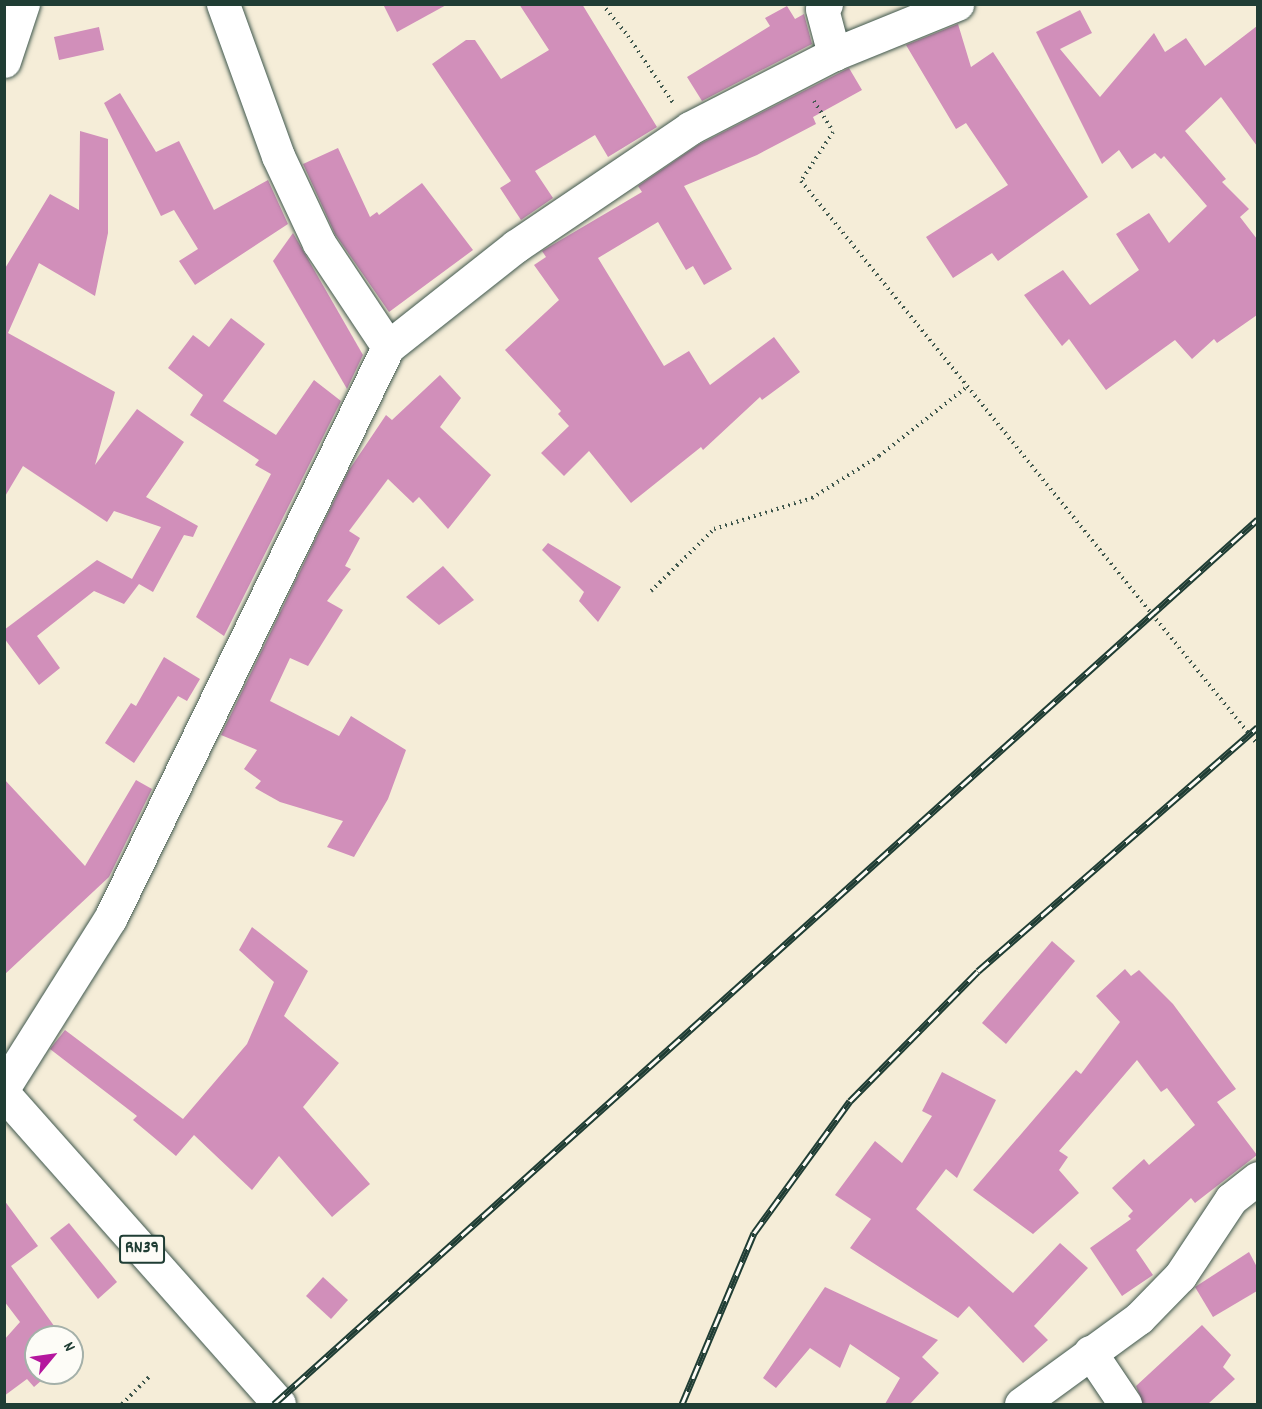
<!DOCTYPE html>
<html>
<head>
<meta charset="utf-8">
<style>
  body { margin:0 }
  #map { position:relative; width:1262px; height:1409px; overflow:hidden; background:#f5edd8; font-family:Dekko,sans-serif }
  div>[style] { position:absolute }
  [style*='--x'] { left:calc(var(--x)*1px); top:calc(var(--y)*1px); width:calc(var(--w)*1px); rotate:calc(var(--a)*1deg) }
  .building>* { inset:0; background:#d18fba }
  .path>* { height:4px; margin-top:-2px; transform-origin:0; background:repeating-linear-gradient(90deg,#3f574d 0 1.5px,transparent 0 6px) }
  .roads { filter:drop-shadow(0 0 2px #3f574d) drop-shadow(0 0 2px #3f574d) }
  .minor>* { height:33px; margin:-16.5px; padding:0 16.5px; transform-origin:16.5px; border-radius:16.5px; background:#fff }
  .trunk>* { height:33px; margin:-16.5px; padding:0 16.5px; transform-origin:16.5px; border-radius:16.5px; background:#fff }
  .rail>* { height:7px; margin-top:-3.5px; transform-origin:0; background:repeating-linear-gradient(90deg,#fdfcf7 0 14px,#1f3d34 0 28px); box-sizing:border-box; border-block:2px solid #1f3d34 }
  span { translate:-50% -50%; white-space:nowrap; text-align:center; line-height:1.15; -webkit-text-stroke:4.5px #fdfcf7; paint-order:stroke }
  .shield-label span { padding:2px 4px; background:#fdfcf7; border:2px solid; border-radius:4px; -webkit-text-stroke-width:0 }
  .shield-label { font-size:18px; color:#1f3d34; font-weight:700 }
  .frame { position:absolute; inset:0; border:6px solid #1f3d34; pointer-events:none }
  .north { position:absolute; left:24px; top:1325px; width:60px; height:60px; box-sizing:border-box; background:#fdfcf7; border:2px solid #a4b0a9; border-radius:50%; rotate:61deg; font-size:16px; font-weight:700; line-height:24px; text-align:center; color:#1f3d34 }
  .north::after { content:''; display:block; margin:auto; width:21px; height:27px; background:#b5179e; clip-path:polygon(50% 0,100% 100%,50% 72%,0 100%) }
</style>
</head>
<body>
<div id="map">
  <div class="building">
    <i style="clip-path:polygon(383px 4px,448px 4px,397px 32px)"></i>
    <i style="clip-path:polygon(519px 4px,582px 4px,657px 127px,608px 157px,595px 135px,535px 171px,553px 198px,521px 220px,500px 188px,511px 181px,432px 64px,466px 40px,475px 40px,501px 79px,549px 50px)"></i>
    <i style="clip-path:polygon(787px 6px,795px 19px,804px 14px,812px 44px,702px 101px,687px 77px,770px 26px,765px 18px)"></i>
    <i style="clip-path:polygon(1080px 10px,1092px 33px,1060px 49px,1100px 97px,1154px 33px,1165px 52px,1186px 38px,1205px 66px,1257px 26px,1257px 146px,1221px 97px,1185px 131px,1226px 179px,1222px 182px,1249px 209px,1240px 217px,1257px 239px,1257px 315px,1217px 343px,1214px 339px,1192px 359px,1175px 340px,1106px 390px,1069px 339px,1062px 346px,1024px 295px,1063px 270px,1090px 305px,1139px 270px,1116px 234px,1149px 213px,1169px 243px,1207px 206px,1164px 156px,1161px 159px,1155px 153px,1132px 169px,1119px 150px,1102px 164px,1036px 32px)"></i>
    <i style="clip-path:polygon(958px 24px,971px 67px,993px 52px,1088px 197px,998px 261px,992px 253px,953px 278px,926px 237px,1008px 185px,966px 123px,956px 129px,906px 45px)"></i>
    <i style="clip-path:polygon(99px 27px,104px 50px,59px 60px,54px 37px)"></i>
    <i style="clip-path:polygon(849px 68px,862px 90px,813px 117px,816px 124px,757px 155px,684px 186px,732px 269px,704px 285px,693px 266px,686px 270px,658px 222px,598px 258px,664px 366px,689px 351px,710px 385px,774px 337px,800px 372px,762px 400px,760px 397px,703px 450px,701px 447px,631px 503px,589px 451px,564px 476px,541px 453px,569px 426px,558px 414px,561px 411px,505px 350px,559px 300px,534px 265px,546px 257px,542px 251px,642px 192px,638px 186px,698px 145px)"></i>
    <i style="clip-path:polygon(120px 93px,156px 152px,179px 141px,214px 210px,268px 180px,288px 224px,195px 285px,179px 261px,198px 249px,174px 210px,161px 216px,104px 103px)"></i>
    <i style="clip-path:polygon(80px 131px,108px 139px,108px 233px,95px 296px,39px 263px,8px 333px,115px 392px,95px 465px,137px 409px,184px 442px,146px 497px,198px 526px,193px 537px,184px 535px,153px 592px,139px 584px,124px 604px,94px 591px,37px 636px,60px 668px,39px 685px,4px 638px,4px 630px,97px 560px,132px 579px,161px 527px,114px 511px,107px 522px,23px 466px,4px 498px,4px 270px,50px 194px,79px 210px)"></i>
    <i style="clip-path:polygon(338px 148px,370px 217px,377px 212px,379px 215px,422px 183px,473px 250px,389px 312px,335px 234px,303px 164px)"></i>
    <i style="clip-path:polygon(293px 233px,363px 355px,347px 389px,273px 261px)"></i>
    <i style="clip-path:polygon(231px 318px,265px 344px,223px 401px,276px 435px,314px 380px,341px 401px,224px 636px,196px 617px,271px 474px,255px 465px,259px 460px,190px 415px,203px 395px,168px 368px,193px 335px,209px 347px)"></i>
    <i style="clip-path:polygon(440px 375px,461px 398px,440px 427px,491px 475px,448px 529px,419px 497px,413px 503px,388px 479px,349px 531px,360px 538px,345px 566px,351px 569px,327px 601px,343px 610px,308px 666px,290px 658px,270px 701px,339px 736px,351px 716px,406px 750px,388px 799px,354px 857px,327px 847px,343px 821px,280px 802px,255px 788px,261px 781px,244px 769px,257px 750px,221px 735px,349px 470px,386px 415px,392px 420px)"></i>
    <i style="clip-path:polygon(548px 543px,621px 587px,598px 622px,579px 601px,584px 592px,542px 550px)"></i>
    <i style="clip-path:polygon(443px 566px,474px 600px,439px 625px,406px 597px)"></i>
    <i style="clip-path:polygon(164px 657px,200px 679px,187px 701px,178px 696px,134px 763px,105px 743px,131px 703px,136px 706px)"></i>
    <i style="clip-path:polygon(4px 779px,85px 866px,136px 780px,152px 789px,109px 877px,4px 975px)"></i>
    <i style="clip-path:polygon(252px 927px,308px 971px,284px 1016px,339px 1063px,303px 1107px,370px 1184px,332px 1217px,279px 1156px,252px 1190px,194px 1135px,176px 1156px,133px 1120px,137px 1116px,50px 1049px,65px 1030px,183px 1119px,247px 1044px,274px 982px,239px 950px)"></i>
    <i style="clip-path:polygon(1052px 941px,1075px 961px,1006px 1044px,982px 1023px)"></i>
    <i style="clip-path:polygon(1125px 969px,1131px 976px,1139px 970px,1173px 1004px,1236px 1089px,1217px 1102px,1257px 1155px,1195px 1203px,1191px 1198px,1136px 1250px,1153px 1275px,1122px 1296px,1090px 1248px,1131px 1219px,1128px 1216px,1133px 1211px,1112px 1188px,1144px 1159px,1149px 1165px,1195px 1125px,1167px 1088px,1161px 1092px,1137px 1060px,1059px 1151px,1068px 1157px,1059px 1170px,1079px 1193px,1033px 1234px,973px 1190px,1076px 1070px,1081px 1074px,1120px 1022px,1096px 996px)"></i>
    <i style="clip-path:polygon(942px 1072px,996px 1100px,957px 1178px,946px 1169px,916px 1209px,1013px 1293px,1060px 1243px,1088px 1268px,1034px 1326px,1048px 1340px,1023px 1363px,969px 1306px,958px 1318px,850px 1248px,871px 1219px,835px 1195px,875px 1141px,902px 1163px,932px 1116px,922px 1111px)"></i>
    <i style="clip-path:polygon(4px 1200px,38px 1246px,11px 1266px,62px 1337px,36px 1337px,36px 1373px,50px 1373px,34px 1387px,27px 1379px,4px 1396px,4px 1340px,20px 1322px,4px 1301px)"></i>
    <i style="clip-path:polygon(69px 1223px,117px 1282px,98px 1299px,50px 1238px)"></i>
    <i style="clip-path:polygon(1249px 1252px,1257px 1267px,1257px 1291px,1213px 1317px,1195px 1287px)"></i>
    <i style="clip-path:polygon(323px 1277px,348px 1300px,331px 1319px,306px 1296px)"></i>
    <i style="clip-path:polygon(825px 1287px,938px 1340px,922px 1357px,939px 1373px,910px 1404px,885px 1404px,900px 1378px,850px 1344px,840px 1368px,810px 1348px,776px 1388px,763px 1378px)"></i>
    <i style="clip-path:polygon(1202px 1325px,1231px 1355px,1223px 1367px,1235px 1379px,1208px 1404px,1143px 1404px,1136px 1386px)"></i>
  </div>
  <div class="path">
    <i style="--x:602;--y:4;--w:41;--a:50.9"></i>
    <i style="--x:628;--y:36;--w:81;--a:56.1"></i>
    <i style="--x:814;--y:101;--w:36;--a:58"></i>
    <i style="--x:833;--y:132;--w:59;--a:123.1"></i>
    <i style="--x:801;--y:181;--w:726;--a:50.98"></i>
    <i style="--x:651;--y:591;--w:88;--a:-44.5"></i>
    <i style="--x:714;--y:529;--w:103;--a:-17.6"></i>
    <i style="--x:812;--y:498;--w:79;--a:-32.1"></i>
    <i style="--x:879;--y:456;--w:113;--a:-38.2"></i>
    <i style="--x:122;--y:1404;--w:38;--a:-45"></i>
  </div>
  <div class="roads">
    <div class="minor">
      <i style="--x:223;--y:4;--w:162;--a:70.1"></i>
      <i style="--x:278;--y:156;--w:96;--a:64.8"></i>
      <i style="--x:319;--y:243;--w:125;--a:56.4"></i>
      <i style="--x:826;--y:4;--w:6;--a:129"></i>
      <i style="--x:822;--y:9;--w:47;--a:75.1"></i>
      <i style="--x:4;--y:61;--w:60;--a:-71.6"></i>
      <i style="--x:4;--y:1087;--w:199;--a:-57.8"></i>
      <i style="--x:110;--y:919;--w:636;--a:-64.08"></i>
      <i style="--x:388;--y:347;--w:163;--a:-38.3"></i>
      <i style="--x:516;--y:246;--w:210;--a:-34.1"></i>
      <i style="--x:690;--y:128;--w:162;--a:-27.2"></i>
      <i style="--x:834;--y:54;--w:133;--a:-22.1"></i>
      <i style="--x:1090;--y:1352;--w:63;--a:56.1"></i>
      <i style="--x:1021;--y:1404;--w:146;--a:-36.1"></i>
      <i style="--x:1139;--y:1318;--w:59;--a:-45.7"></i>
      <i style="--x:1180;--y:1276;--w:92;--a:-56.5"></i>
      <i style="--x:1231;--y:1199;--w:34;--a:-38"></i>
    </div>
    <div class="trunk">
      <i style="--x:4;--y:1094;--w:414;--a:48.4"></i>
    </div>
  </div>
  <div class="rail">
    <i style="--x:274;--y:1404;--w:1323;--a:-41.97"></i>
    <i style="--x:682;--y:1404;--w:186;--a:-67.2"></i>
    <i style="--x:754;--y:1233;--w:163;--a:-54"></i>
    <i style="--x:850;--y:1101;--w:182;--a:-45.4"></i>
    <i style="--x:978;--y:971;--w:371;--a:-41.1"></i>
  </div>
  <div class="shield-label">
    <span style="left:142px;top:1249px">RN39</span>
  </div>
  <div class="frame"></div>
  <div class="north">N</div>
</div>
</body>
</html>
